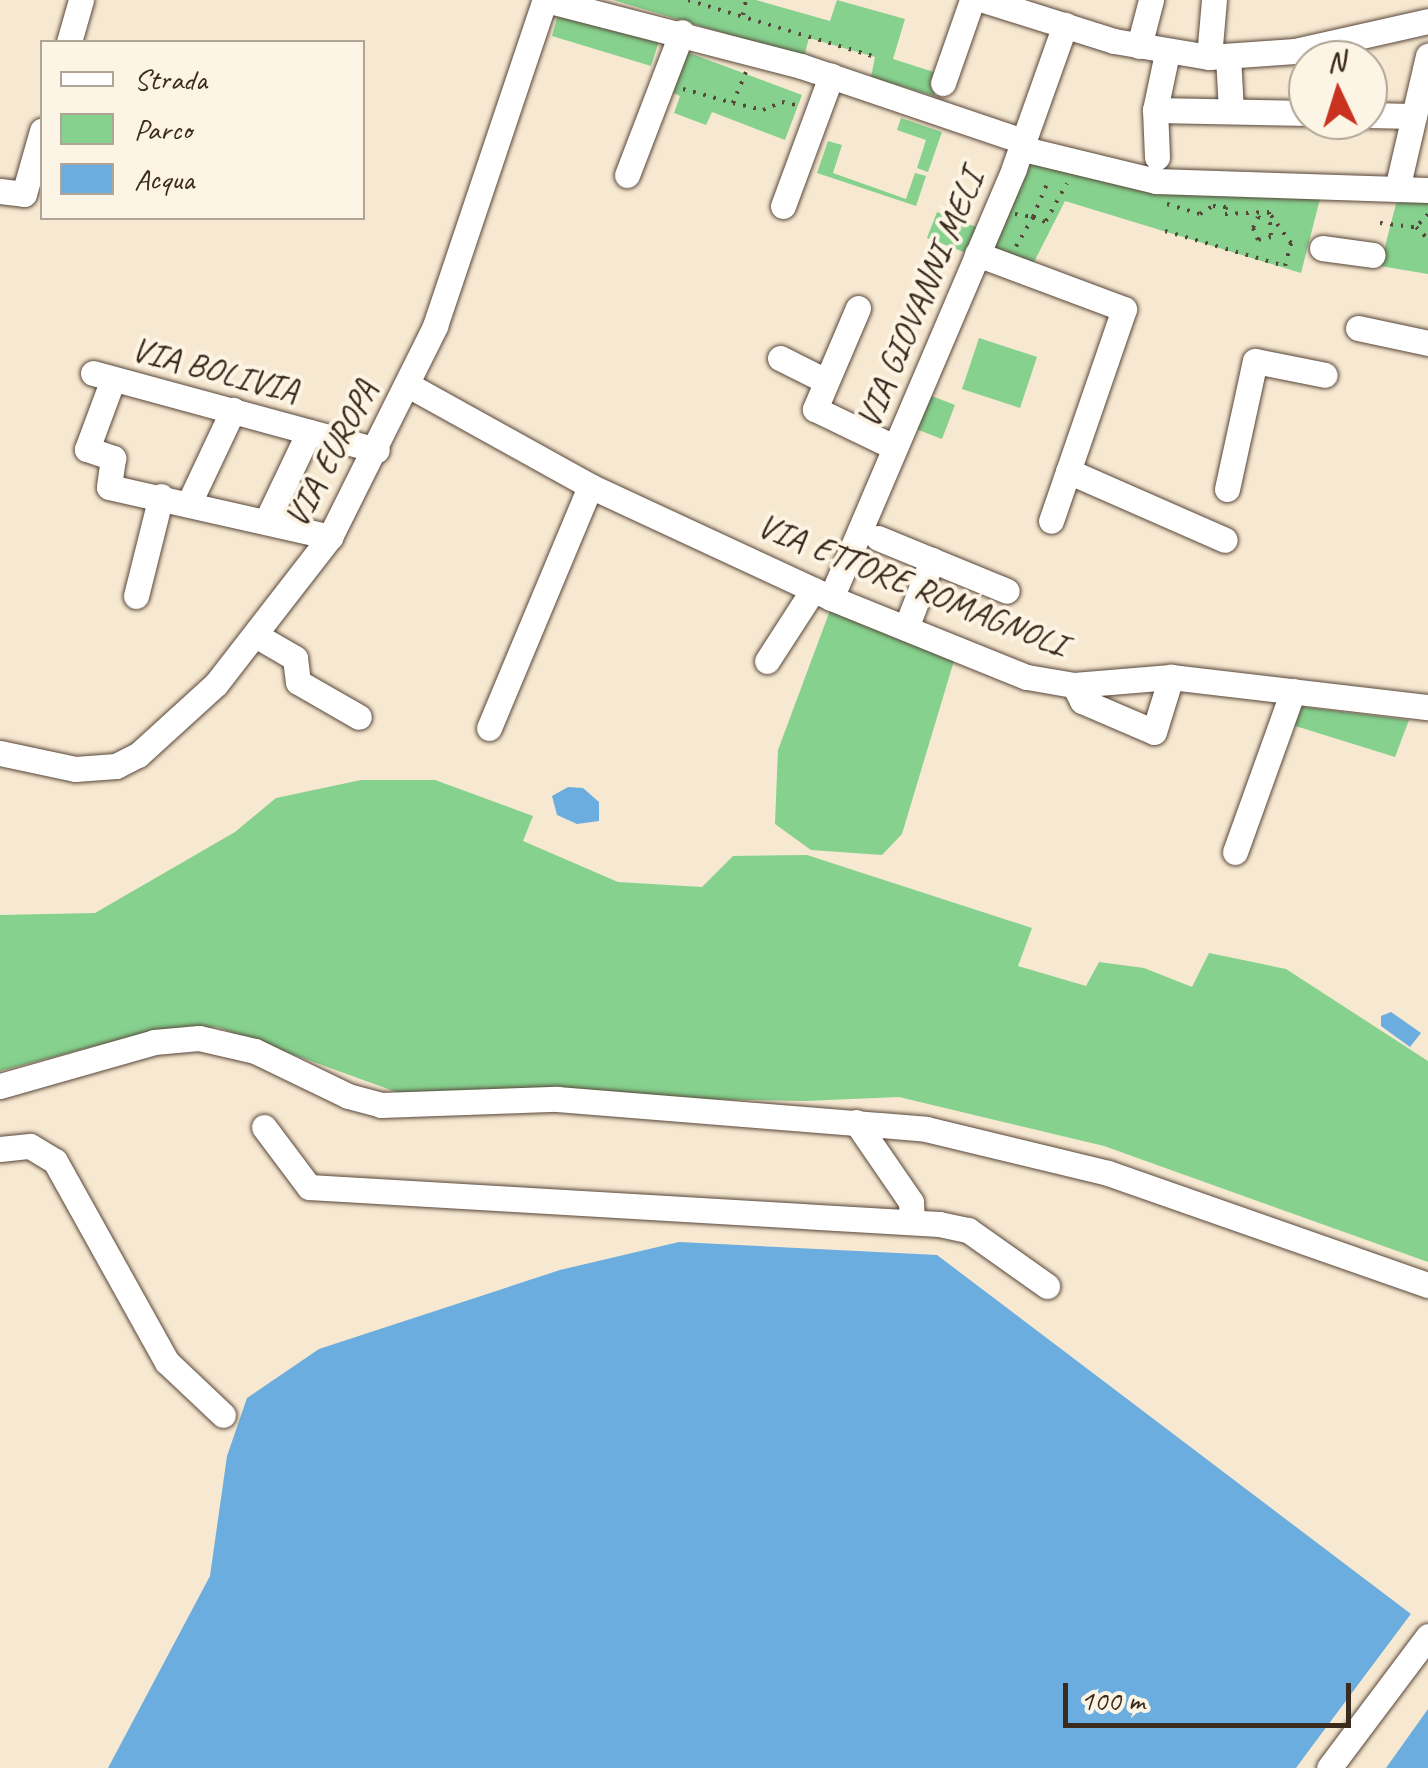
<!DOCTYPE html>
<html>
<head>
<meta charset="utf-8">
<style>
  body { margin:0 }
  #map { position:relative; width:1428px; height:1768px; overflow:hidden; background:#f7e8d1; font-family:Caveat,sans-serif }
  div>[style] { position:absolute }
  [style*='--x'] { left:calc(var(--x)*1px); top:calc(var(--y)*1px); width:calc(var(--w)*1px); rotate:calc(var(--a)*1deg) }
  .green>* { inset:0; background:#86d18e }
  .water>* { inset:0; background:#6baddf }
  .pier>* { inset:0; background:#f7e8d1 }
  .path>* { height:4px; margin-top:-2px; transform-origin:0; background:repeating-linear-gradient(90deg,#574639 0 2.5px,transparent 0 10.5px) }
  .roads { filter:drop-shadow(0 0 2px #574639) drop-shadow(0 0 2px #574639) }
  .minor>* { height:25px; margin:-12.5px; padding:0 12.5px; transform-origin:12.5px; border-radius:12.5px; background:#fff }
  span { translate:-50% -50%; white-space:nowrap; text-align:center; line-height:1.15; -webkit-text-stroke:8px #fcf5e5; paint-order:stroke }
  .street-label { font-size:35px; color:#3b2a1e }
  .legend { position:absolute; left:40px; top:40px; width:325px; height:180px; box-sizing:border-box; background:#fcf5e5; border:2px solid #afa495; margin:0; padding:12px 18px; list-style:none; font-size:30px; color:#3b2a1e }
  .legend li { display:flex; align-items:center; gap:20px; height:50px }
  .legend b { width:50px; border:2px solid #afa495 }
  .north { position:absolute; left:1288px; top:40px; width:100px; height:100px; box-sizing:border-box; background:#fcf5e5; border:2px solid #afa495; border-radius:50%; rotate:356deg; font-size:28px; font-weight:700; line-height:40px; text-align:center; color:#3b2a1e }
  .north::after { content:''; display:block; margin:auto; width:35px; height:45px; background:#c8321e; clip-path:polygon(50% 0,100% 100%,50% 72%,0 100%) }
  .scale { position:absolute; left:1063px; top:1683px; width:288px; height:45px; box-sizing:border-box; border:5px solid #3b2a1e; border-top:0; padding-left:12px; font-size:30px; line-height:35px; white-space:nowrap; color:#3b2a1e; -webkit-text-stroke:8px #fcf5e5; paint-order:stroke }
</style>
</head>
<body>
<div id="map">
  <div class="green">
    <i style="clip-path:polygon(613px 0,756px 0,830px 21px,837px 0,905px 19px,893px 59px,940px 74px,934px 96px,871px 77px,875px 57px,809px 38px,804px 57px)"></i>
    <i style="clip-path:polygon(559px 11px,659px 41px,651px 66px,552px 36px)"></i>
    <i style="clip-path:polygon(684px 51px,802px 95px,785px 140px,712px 112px,706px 125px,674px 113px,680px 96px,669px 91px)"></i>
    <i style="clip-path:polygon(901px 118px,942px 132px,928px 172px,917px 168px,926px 140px,897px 130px)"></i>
    <i style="clip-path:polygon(828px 141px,842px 145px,833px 173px,906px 199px,915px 173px,926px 176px,916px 206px,817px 173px)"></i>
    <i style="clip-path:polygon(1032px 162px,1320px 199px,1301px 273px,1065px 201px,1032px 266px,990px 252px)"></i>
    <i style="clip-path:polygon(1399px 192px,1428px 194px,1428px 274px,1380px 266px)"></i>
    <i style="clip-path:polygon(937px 212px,979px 228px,969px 254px,927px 238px)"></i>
    <i style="clip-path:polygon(979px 338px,1037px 357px,1020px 408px,962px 389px)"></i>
    <i style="clip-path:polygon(929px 395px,955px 405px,942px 439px,916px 429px)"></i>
    <i style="clip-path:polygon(832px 605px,956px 654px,902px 834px,882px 855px,811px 850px,775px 824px,778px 750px)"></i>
    <i style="clip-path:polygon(1295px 706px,1409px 720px,1395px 757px,1289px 724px)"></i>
    <i style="clip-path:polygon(361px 780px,435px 780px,533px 816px,523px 841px,618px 882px,702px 887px,733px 856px,807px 855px,1032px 928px,1018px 966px,1086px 986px,1099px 962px,1144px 968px,1192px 987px,1209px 953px,1286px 969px,1428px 1061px,1428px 1262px,1104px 1146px,899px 1097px,805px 1101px,402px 1094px,217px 1027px,148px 1032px,0 1071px,0 915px,95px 913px,235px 832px,276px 798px)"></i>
  </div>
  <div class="water">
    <i style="clip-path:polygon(568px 787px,583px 788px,599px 802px,599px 821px,577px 824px,557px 815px,552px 796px)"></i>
    <i style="clip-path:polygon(1391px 1012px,1421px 1033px,1410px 1047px,1381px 1026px,1381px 1016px)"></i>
    <i style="clip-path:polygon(679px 1242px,937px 1255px,1411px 1614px,1296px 1768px,108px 1768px,210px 1576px,227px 1456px,247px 1398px,319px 1349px,560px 1270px)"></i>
    <i style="clip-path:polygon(1428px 1709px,1428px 1768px,1386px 1768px)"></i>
  </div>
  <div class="pier">
    <i style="clip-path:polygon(1411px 1614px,1416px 1617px,1296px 1768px)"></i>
  </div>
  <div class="path">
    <i style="--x:688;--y:0;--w:196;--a:16.9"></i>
    <i style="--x:743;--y:15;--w:15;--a:-79"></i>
    <i style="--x:746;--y:72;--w:34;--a:113"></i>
    <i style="--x:733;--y:103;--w:31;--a:13"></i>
    <i style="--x:763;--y:110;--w:21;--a:-23"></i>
    <i style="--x:782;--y:102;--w:14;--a:12"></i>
    <i style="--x:683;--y:89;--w:52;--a:15.6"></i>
    <i style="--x:1167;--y:204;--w:34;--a:17"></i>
    <i style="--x:1200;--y:214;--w:15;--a:-32"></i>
    <i style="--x:1213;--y:206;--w:13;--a:4"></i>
    <i style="--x:1226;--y:207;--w:7;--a:98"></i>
    <i style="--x:1225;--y:214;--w:44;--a:-2.6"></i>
    <i style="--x:1269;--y:212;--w:25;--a:85"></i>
    <i style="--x:1271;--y:237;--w:13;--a:167"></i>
    <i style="--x:1258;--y:240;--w:13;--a:-113"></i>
    <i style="--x:1253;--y:228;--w:12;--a:-66"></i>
    <i style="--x:1258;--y:217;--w:9;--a:21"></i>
    <i style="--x:1015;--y:214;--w:18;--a:9"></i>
    <i style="--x:1033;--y:217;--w:34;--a:120"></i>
    <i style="--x:1428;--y:214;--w:18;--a:133"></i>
    <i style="--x:1416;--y:227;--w:17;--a:45"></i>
    <i style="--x:1046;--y:221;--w:43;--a:-61.1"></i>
    <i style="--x:1045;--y:222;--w:13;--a:-157"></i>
    <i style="--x:1033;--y:217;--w:41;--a:-67.2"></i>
    <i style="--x:1380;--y:223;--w:35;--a:7"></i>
    <i style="--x:1165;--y:231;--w:125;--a:16.3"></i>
    <i style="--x:1285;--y:266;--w:24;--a:-75"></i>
    <i style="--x:1291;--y:243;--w:36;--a:-126"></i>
  </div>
  <div class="roads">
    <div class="minor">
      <i style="--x:546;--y:0;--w:263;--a:14.5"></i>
      <i style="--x:801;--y:66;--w:225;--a:18.7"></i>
      <i style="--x:1014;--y:138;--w:22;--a:36"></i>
      <i style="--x:1032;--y:151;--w:128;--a:13.6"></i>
      <i style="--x:1156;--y:181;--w:272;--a:1.9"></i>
      <i style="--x:984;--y:0;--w:136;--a:17.5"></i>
      <i style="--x:1114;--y:41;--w:96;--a:9.6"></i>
      <i style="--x:1209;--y:57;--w:86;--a:-4"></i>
      <i style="--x:1295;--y:51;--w:136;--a:-12.7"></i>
      <i style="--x:69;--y:42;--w:44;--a:-74.1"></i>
      <i style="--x:1139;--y:46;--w:48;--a:-75.4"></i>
      <i style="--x:1228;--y:56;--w:55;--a:86.9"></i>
      <i style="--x:1209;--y:57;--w:57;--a:-85"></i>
      <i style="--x:943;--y:83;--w:88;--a:-70.7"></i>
      <i style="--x:1155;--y:110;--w:153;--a:1.1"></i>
      <i style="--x:1368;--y:115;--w:46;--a:1.2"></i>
      <i style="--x:1157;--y:157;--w:47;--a:-92.4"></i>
      <i style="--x:1155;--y:110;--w:58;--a:-78.1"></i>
      <i style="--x:627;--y:175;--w:153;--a:-69"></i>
      <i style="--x:1397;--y:189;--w:137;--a:-76.9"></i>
      <i style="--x:0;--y:191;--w:24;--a:7"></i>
      <i style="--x:24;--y:194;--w:66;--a:-74.1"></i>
      <i style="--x:783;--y:206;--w:139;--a:-69.7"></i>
      <i style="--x:1322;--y:248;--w:51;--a:7.8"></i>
      <i style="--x:977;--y:254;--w:157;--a:20.5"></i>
      <i style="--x:1124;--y:309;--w:224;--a:109"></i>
      <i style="--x:858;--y:308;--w:110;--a:113.1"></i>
      <i style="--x:815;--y:409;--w:88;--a:25.7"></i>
      <i style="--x:1358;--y:328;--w:72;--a:12.1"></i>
      <i style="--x:780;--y:358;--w:51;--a:26.6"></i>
      <i style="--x:93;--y:373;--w:294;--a:15.2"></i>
      <i style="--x:113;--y:379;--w:75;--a:110.4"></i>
      <i style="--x:87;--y:449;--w:28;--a:19"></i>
      <i style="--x:113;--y:458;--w:29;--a:98"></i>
      <i style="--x:109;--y:487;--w:227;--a:12.7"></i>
      <i style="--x:408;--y:385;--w:208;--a:29"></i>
      <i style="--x:590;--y:486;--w:266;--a:24.9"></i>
      <i style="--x:831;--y:598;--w:211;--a:22"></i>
      <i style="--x:1027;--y:677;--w:48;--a:9.7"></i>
      <i style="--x:1074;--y:685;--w:97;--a:-4.7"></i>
      <i style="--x:1171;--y:677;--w:259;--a:6.7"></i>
      <i style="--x:1068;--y:471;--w:171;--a:23.7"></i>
      <i style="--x:1227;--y:489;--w:131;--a:-77.7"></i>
      <i style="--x:1255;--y:361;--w:71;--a:11.3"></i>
      <i style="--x:189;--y:503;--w:103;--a:-64.7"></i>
      <i style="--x:266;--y:522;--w:100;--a:-64.5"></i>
      <i style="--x:878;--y:538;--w:139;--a:22.3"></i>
      <i style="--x:136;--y:596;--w:103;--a:-76"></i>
      <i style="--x:831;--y:598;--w:467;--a:-66.9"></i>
      <i style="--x:1014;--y:168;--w:152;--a:-70.4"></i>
      <i style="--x:906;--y:628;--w:73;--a:-69.1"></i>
      <i style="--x:257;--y:636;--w:44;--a:30.1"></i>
      <i style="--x:295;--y:658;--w:24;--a:83"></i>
      <i style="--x:298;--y:682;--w:70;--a:29.8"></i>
      <i style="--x:767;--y:661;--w:85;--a:-57.1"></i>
      <i style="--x:1074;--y:685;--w:18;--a:63"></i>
      <i style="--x:1082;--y:701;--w:78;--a:23.3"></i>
      <i style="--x:1154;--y:732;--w:58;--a:-72.8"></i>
      <i style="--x:489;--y:728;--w:262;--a:-67.3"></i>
      <i style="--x:0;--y:753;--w:77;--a:12"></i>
      <i style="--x:75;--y:769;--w:41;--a:-4.2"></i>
      <i style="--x:116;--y:766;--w:25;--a:-27"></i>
      <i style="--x:138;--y:755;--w:105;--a:-42.3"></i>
      <i style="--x:216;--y:684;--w:186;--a:-52.2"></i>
      <i style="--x:330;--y:537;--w:236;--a:-63.5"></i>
      <i style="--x:435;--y:326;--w:344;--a:-71.4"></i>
      <i style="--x:1235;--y:852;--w:171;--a:-70.2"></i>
      <i style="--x:0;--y:1086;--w:160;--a:-15.9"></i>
      <i style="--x:154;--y:1042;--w:45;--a:-5.1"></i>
      <i style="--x:199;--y:1038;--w:57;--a:13.1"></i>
      <i style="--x:255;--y:1051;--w:103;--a:25.8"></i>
      <i style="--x:348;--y:1096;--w:34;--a:15"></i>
      <i style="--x:381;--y:1105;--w:176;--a:-2"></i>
      <i style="--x:557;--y:1099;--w:370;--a:4.6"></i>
      <i style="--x:926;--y:1129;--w:187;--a:13.6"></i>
      <i style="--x:1108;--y:1173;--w:339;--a:19.3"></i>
      <i style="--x:856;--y:1122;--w:97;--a:55.5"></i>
      <i style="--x:911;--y:1202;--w:20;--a:87"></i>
      <i style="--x:264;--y:1127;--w:75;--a:53.1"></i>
      <i style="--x:309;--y:1187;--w:631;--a:3.36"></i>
      <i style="--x:939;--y:1224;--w:30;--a:12"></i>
      <i style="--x:968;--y:1230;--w:97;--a:35.3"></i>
      <i style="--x:0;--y:1149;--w:30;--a:-6"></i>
      <i style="--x:30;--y:1146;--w:29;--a:31"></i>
      <i style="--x:55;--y:1161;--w:230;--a:60.9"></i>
      <i style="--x:167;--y:1362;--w:77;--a:43.4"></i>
      <i style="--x:1329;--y:1768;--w:165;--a:-53.1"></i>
    </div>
  </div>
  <div class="street-label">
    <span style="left:920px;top:299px;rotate:-67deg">VIA GIOVANNI MELI</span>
    <span style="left:215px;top:370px;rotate:15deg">VIA BOLIVIA</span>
    <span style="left:331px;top:454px;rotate:-62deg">VIA EUROPA</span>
    <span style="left:912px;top:585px;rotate:22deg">VIA ETTORE ROMAGNOLI</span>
  </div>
  <ul class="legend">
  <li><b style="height:12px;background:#fff"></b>Strada</li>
  <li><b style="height:28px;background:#86d18e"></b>Parco</li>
  <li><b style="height:28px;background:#6baddf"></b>Acqua</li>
  </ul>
  <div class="north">N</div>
  <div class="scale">100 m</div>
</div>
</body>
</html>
